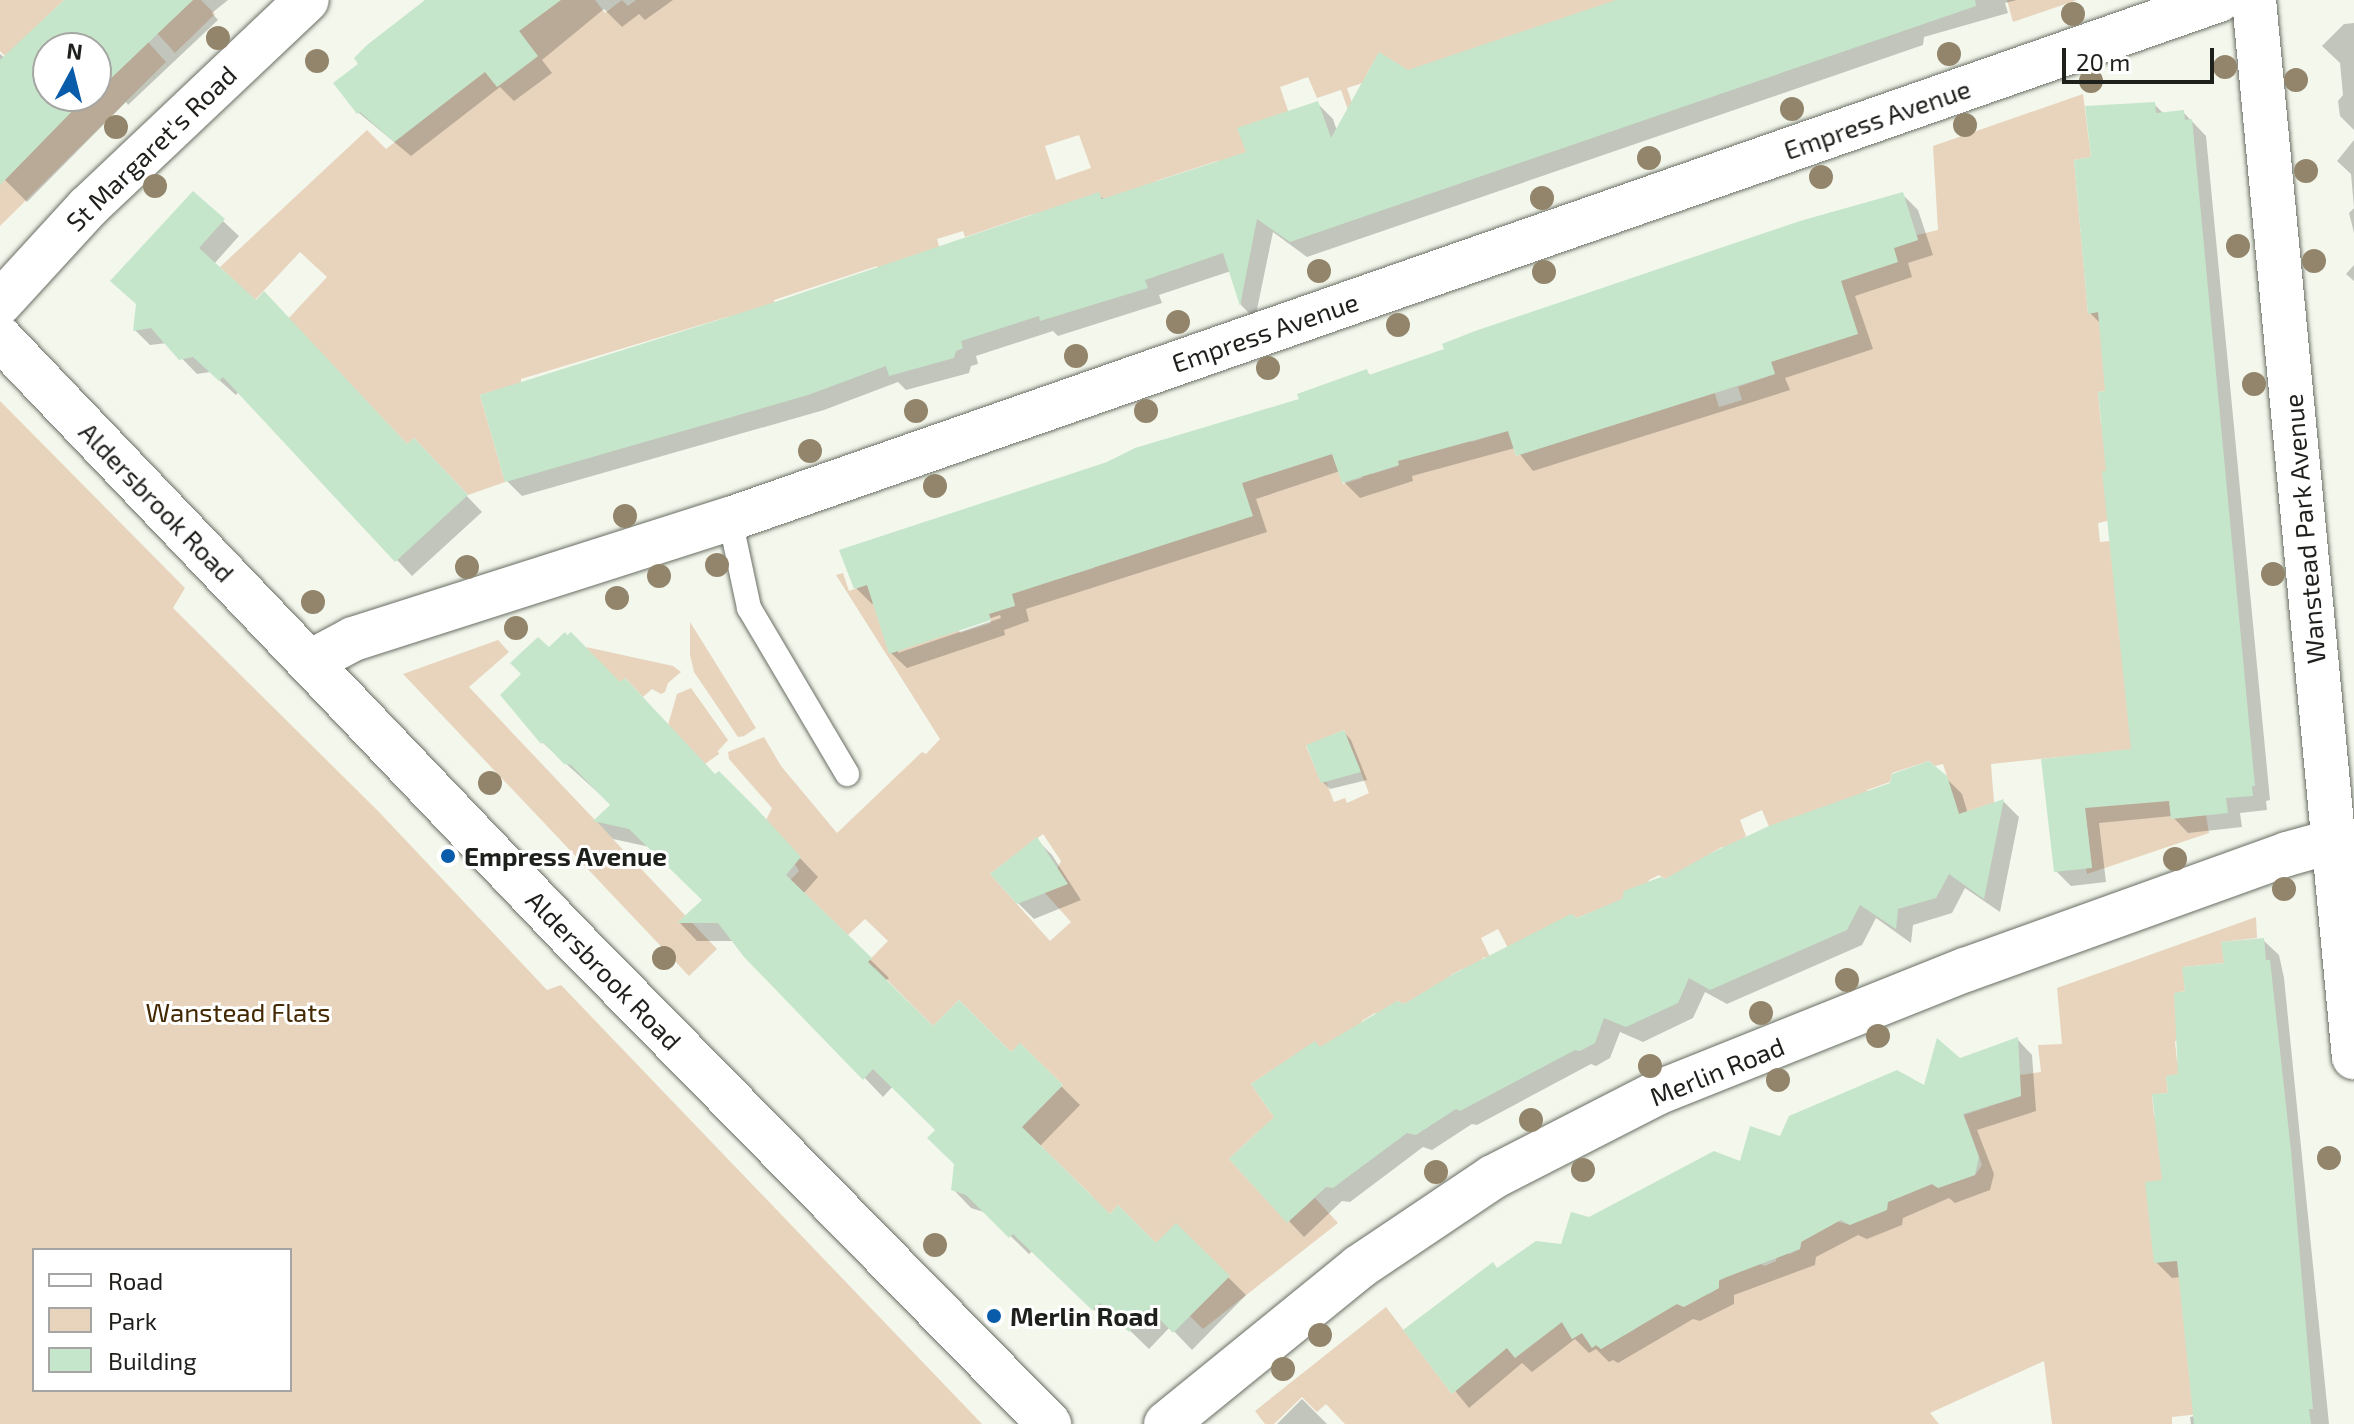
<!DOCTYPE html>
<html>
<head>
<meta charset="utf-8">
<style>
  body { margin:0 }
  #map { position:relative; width:2354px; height:1424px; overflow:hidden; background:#f3f7ec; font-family:"Exo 2",sans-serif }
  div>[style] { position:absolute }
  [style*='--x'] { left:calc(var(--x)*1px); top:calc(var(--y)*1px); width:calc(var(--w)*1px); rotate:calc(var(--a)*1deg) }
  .green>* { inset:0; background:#e8d4bd }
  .shadow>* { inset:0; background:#0003 }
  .building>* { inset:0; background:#c6e6cb }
  .roads { filter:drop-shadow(0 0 2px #696d63) drop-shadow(0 0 2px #696d63) }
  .service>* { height:24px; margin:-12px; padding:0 12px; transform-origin:12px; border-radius:12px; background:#fff }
  .minor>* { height:44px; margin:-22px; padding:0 22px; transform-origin:22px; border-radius:22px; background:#fff }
  .primary>* { height:44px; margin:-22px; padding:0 22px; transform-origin:22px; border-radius:22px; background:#fff }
  .trees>* { width:24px; height:24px; margin:-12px; border-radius:50%; background:#92856b }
  .dots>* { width:22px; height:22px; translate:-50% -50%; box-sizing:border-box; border:4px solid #fff; border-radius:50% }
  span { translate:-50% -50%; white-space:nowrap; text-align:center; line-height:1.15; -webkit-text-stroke:6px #fff; paint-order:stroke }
  .street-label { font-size:26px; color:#1e201c }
  .poi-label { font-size:26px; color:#1e201c; font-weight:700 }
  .left { translate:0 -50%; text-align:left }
  .park-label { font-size:26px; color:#432802 }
  .legend { position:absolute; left:32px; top:1248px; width:260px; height:144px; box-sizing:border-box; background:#fff; border:2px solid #a5a6a4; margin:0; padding:10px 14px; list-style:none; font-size:24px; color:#1e201c }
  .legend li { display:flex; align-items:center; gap:16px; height:40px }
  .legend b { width:40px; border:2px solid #a5a6a4 }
  .north { position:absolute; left:32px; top:32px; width:80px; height:80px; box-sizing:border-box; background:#fff; border:2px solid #a5a6a4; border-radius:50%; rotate:7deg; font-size:22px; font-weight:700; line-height:32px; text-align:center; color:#1e201c }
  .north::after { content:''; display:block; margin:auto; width:28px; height:36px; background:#095caa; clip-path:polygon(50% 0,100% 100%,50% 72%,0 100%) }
  .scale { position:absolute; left:2062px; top:48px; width:152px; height:36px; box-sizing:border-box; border:4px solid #1e201c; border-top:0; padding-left:10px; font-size:24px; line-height:28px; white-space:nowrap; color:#1e201c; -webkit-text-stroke:6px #fff; paint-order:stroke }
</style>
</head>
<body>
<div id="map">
  <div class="green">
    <i style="clip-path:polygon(0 0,64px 0,44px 19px,48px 96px,96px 96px,96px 75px,105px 83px,148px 42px,166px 62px,0 226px,0 178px,4px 181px,67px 116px,0 51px)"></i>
    <i style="clip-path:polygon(193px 0,201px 0,215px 14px,175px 53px,157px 33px)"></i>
    <i style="clip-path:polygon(evenodd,555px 0,595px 0,605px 13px,622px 0,628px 6px,636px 0,1617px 0,1412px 103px,1398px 64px,1388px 58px,1373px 63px,1367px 73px,1369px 81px,1347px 88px,1384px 199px,1380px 201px,1341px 90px,1317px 98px,1308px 77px,1280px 87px,1298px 140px,1238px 128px,1266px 209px,1231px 168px,1217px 161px,1156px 181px,1157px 188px,1030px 215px,965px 237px,963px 231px,937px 239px,943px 260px,886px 294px,877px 266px,774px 300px,779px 315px,727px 317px,521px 379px,521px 383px,480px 395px,505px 482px,468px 495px,414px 438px,407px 444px,287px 320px,327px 277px,300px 252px,255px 300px,220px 267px,367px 130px,386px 149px,440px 106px,476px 60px,497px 87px,537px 57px,519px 31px,555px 0,1079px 135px,1091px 168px,1056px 180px,1045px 146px,1079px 135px)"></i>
    <i style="clip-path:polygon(2007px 0,2077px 0,2013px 22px)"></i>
    <i style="clip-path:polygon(evenodd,2083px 94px,2091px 157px,2074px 160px,2088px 313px,2098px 312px,2129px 388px,2098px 392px,2101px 424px,2133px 421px,2107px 521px,2098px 523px,2100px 542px,2142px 538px,2171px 818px,2206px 815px,2209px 833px,2087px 874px,2086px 868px,2092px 867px,2079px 755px,1991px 764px,1994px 803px,1959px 814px,1943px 764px,1935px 766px,1929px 761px,1892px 773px,1890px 782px,1867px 790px,1869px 796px,1792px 881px,1762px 810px,1740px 820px,1746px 836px,1728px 852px,1722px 847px,1711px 853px,1709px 860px,1665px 879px,1659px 875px,1649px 880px,1647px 887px,1624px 891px,1618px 959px,1594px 911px,1577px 918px,1570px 914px,1535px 999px,1498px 929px,1481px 938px,1492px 961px,1484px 957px,1469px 972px,1462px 969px,1451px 975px,1449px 982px,1404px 1004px,1397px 1001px,1381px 1016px,1375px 1013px,1362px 1021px,1344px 1078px,1315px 1042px,1251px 1084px,1271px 1113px,1300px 1132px,1259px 1131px,1229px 1159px,1288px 1222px,1315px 1198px,1338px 1223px,1203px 1329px,1190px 1316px,1156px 1243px,1118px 1205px,1106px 1218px,1091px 1195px,1039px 1144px,1016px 1133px,1063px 1085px,1021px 1044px,1011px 1052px,959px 1000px,933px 1026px,875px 968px,822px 1020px,816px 1014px,888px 941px,865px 919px,848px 935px,802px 891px,772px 920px,761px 910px,799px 871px,766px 820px,772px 808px,729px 759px,728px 752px,764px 737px,781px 766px,837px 833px,922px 752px,926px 754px,940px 739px,836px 575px,843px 573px,849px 591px,867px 585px,950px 604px,960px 633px,991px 623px,989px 614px,1015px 605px,1011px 593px,1094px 568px,1092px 561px,1188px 443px,1216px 528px,1252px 516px,1242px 483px,1332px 454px,1343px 484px,1362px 478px,1333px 388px,1363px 447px,1372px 474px,1398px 466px,1398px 461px,1461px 413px,1471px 442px,1508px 431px,1516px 456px,1559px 442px,1709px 375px,1719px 407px,1742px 400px,1738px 387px,1775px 374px,1754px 308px,1858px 334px,1839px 276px,1894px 248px,1918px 240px,1917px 235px,1938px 230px,1933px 146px,2083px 94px,1344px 730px,1369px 793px,1347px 803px,1345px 798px,1334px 802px,1326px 782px,1321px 782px,1306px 746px,1344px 730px,2083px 94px,1043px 834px,1061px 861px,1045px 893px,1071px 922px,1050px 941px,990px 874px,1043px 834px)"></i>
    <i style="clip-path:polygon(evenodd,0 401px,185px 588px,173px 608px,379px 812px,547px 990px,561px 985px,982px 1424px,0 1424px,0 401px,34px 1250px,290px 1250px,290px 1390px,34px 1390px,34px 1250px)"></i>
    <i style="clip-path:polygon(690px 622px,756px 728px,744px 736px,738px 737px,694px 672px,690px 655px)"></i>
    <i style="clip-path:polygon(498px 640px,509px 652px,469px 687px,717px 949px,689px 976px,403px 674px)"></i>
    <i style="clip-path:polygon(586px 647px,673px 666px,681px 672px,668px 683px,665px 692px,661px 694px,652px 689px,643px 697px,625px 678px,616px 686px)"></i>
    <i style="clip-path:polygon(691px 688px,728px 740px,718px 751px,719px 754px,705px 764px,668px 725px,677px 694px)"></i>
    <i style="clip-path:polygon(2256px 917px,2257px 938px,2222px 942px,2224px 963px,2183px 967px,2185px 991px,2175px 993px,2191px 1040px,2175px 1041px,2177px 1061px,2194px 1072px,2166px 1076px,2168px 1093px,2152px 1095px,2154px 1115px,2175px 1114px,2178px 1261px,2189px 1374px,2226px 1411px,2172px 1417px,2172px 1424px,2052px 1424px,2044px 1361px,1930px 1413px,1939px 1424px,1345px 1424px,1326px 1404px,1317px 1412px,1302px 1397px,1274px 1424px,1265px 1424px,1255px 1411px,1386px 1307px,1452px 1394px,1506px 1347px,1515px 1358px,1558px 1325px,1553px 1308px,1572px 1339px,1582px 1333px,1592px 1348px,1596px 1345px,1601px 1349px,1614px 1341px,1618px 1333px,1625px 1335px,1635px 1329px,1636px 1321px,1677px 1304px,1684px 1307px,1702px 1290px,1709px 1294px,1719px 1288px,1719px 1281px,1726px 1277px,1758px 1263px,1765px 1266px,1776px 1261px,1777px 1253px,1783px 1250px,1790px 1254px,1800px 1249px,1818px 1173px,1839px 1222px,1850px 1225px,1888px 1202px,1932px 1184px,1938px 1188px,1975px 1175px,1982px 1165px,1964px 1115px,2021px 1096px,2020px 1075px,2041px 1072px,2038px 1045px,2062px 1044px,2057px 988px)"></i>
  </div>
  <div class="shadow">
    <i style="clip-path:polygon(evenodd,67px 0,228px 0,212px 13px,218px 20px,128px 105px,126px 102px,27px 202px,0 175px,0 54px,5px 58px,67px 0,48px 48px,96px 48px,96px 96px,48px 96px,48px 48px)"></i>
    <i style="clip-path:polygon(428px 0,673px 0,645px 20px,639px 14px,622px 27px,604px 9px,542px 60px,552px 73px,514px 101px,500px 87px,411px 156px,359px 113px,361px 65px)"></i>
    <i style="clip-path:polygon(1620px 0,2017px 0,2005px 3px,2008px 13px,1924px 37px,1923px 45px,1307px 257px,1273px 232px,1255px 319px,1241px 305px,1231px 271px,1159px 295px,1162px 303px,1058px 336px,1053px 331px,976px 356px,978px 364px,971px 366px,969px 373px,906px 390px,898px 382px,824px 410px,522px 496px,507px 481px,775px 304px,1099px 195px,1105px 200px,1248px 153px,1317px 103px,1333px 119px,1337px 131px,1408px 72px)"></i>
    <i style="clip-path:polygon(2354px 23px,2354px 130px,2340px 116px,2338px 101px,2343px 95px,2340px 63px,2322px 46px,2344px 24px)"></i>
    <i style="clip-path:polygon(2154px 104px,2164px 114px,2183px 112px,2206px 136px,2270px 800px,2266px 801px,2267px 810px,2240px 813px,2242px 827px,2188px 833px,2172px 816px,2099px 823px,2106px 882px,2071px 886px,2056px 871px,2043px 761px,2133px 750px,2108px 473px,2107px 393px,2101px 324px,2090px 313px,2093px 159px)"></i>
    <i style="clip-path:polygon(2354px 140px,2354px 233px,2349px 213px,2354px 208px,2351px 174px,2337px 161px)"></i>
    <i style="clip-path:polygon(193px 193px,239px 236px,214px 264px,407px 447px,429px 456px,482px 512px,412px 576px,239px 391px,236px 395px,210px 372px,197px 374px,167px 343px,150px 345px,135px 330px)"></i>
    <i style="clip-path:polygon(evenodd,1902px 194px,1918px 210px,1933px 255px,1908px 263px,1912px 277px,1855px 296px,1873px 349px,1785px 378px,1790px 390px,1533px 471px,1515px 448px,1412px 476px,1413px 481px,1360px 498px,1344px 482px,1340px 471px,1256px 499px,1267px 532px,1026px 609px,1029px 621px,1004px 630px,1005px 635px,907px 668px,891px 653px,875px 603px,872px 604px,856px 588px,1367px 372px,1371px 376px,1902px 194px,1000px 615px,1001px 618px,898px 653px,898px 649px,1000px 615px)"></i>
    <i style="clip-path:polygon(2354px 265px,2354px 281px,2346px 274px)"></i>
    <i style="clip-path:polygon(503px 695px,716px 777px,737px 792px,818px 877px,803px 894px,889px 978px,885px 981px,933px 1029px,1011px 1055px,1021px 1046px,1080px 1105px,1039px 1147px,1110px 1216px,1156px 1246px,1176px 1226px,1246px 1295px,1192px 1350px,1170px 1327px,1149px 1349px,1119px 1320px,1112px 1327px,1032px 1251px,1029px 1254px,987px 1213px,971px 1208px,953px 1189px,956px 1164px,938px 1130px,893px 1086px,883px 1097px,734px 941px,697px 941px,680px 923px,705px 900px,650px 847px,613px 839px,596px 821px,613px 806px,542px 742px)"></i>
    <i style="clip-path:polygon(1344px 732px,1351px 740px,1367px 780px,1330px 789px,1323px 782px)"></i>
    <i style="clip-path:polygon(1945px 777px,1962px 794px,1968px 814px,2004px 802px,2019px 817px,2000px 912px,1965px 888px,1952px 913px,1913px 925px,1911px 943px,1876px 918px,1862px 945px,1727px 1004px,1705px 992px,1693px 1018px,1643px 1042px,1620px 1032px,1610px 1058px,1596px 1066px,1591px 1064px,1477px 1125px,1472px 1124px,1432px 1150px,1423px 1147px,1350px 1202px,1342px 1201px,1304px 1237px,1289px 1221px,1277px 1117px,1320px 1049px,1577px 920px,1665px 882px)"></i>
    <i style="clip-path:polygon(1037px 840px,1052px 855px,1081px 900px,1034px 919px,1018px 903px)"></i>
    <i style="clip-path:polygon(2263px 940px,2279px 955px,2284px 978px,2329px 1424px,2191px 1424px,2190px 1417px,2195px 1416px,2181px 1277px,2172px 1278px,2156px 1262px,2170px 1094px,2181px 1076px,2187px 993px)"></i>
    <i style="clip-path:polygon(2017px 1039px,2032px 1055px,2036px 1111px,1977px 1130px,1994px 1174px,1990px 1190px,1955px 1203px,1949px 1198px,1903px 1218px,1902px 1225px,1867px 1239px,1858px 1235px,1816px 1257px,1815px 1265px,1734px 1295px,1734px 1304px,1700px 1321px,1693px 1319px,1618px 1363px,1613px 1360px,1609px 1362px,1596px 1349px,1589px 1353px,1575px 1339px,1532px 1372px,1522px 1363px,1469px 1408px,1406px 1330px,1498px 1270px,1562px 1246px,1590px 1219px,1742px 1163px,1781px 1138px,1925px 1088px,1960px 1060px)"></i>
    <i style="clip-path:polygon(1302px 1399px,1327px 1424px,1277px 1424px)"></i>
  </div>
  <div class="building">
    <i style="clip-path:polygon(64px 0,193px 0,105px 84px,102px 81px,96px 87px,96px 48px,48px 48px,48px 96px,87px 96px,0 185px,0 60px)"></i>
    <i style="clip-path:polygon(425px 0,561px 0,519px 31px,538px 56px,497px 87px,485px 72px,394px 142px,360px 112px,357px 114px,333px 83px,358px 64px,354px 58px,367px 45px)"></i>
    <i style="clip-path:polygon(1616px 0,1975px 0,1976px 6px,1290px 242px,1257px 219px,1240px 306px,1223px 253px,1145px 280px,1148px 288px,1040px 321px,1039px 316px,961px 341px,963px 348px,956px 351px,954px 358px,889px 376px,886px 366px,808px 395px,505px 482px,480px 395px,775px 302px,1099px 192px,1102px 199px,1246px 152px,1237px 128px,1318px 101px,1331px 138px,1379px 52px,1408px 70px)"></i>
    <i style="clip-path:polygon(2155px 102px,2156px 113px,2184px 110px,2185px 120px,2192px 119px,2255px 786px,2252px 786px,2253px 796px,2226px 798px,2228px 813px,2171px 819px,2169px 801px,2085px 808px,2092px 868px,2054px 872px,2041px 759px,2131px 749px,2102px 471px,2106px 471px,2098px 392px,2105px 391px,2098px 312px,2088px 314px,2074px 160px,2091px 157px,2085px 106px)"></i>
    <i style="clip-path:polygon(193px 191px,225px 219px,199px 248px,256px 300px,264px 291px,407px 444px,414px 438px,468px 495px,395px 562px,223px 377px,219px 381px,193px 357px,179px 360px,151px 328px,133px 331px,136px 304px,110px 281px)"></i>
    <i style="clip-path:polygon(1903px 192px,1918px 240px,1894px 248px,1898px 262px,1841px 281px,1858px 334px,1771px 362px,1775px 374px,1516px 456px,1508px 431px,1398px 461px,1399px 465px,1342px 483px,1332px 454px,1242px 483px,1253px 516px,1012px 594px,1015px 606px,989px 614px,991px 620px,889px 654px,867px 585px,854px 589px,839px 550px,1107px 462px,1135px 448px,1299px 399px,1297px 394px,1367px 369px,1369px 375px,1444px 349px,1442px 344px,1475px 331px,1800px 221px)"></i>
    <i style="clip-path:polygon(565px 632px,567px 635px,571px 632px,620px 682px,625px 678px,715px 774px,719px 771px,756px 808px,801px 857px,786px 875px,872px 958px,868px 962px,933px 1026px,959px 1000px,1011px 1052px,1020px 1043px,1063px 1085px,1022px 1127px,1110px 1214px,1118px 1205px,1156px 1243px,1176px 1223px,1230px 1276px,1173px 1333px,1151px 1310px,1129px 1332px,1100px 1303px,1092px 1310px,1013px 1234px,1009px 1238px,966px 1195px,951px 1190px,954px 1164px,927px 1138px,935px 1130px,873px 1069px,863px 1080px,744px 957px,718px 923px,677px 923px,702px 900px,629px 829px,593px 821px,610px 805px,571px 765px,564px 764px,543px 742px,541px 744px,500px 695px,521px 674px,510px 663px,538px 637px,549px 647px)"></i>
    <i style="clip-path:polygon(1344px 730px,1361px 772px,1321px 783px,1306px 745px)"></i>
    <i style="clip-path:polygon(1929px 761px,1947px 776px,1959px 814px,2004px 799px,1984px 899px,1949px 874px,1936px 898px,1898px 909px,1896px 929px,1860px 905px,1847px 930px,1710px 990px,1689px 978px,1678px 1003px,1626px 1027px,1604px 1018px,1595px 1043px,1580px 1051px,1575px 1050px,1460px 1111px,1456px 1109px,1416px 1135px,1407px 1133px,1333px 1188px,1326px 1187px,1287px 1223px,1229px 1159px,1274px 1117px,1251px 1084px,1315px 1041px,1320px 1047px,1397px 1001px,1404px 1004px,1455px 973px,1571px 914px,1577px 918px,1622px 899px,1624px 891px,1661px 877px,1665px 879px,1711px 853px,1769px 826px,1890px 783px,1892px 774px)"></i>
    <i style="clip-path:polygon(1037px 837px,1068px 884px,1017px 904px,990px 874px)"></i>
    <i style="clip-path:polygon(2264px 938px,2266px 960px,2270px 960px,2291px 1151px,2313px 1409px,2309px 1409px,2311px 1424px,2194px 1424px,2177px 1261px,2154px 1263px,2145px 1182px,2162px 1180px,2152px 1094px,2168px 1093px,2166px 1076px,2178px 1074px,2174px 993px,2185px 991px,2182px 967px,2224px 963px,2221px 942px)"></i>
    <i style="clip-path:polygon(2018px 1037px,2021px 1096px,1963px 1114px,1979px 1157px,1975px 1175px,1938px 1188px,1932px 1184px,1888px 1202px,1887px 1210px,1850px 1225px,1841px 1220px,1801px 1242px,1800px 1249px,1719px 1280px,1719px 1288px,1684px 1307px,1677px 1304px,1601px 1349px,1596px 1345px,1592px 1348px,1582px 1333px,1572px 1339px,1562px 1322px,1515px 1358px,1507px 1348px,1452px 1394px,1403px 1330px,1493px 1262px,1497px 1268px,1536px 1241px,1561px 1244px,1571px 1212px,1589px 1217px,1714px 1151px,1740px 1161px,1750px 1126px,1780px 1136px,1789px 1116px,1897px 1070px,1924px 1085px,1937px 1038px,1960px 1058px)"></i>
  </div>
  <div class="roads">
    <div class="service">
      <i style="--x:730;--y:519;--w:91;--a:77.9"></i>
      <i style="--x:749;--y:608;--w:193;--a:59.4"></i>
    </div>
    <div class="minor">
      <i style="--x:2254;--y:0;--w:1062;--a:84.6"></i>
      <i style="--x:0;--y:303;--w:130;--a:-47.5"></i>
      <i style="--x:88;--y:207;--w:301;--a:-43.4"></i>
      <i style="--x:310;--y:662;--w:49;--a:-28.1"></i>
      <i style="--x:353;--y:639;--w:396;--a:-17.7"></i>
      <i style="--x:730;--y:519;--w:1577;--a:-19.22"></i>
      <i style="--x:1166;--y:1424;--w:249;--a:-39.1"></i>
      <i style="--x:1359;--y:1267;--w:161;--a:-33.9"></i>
      <i style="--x:1493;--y:1177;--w:184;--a:-27.1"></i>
      <i style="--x:1657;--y:1093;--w:332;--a:-21.8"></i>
      <i style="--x:1965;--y:970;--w:342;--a:-19.8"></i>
      <i style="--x:2287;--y:854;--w:49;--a:-15.5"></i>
    </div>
    <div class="primary">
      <i style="--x:0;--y:338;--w:830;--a:46.37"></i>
      <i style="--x:573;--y:939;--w:680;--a:45.54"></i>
    </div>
  </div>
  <div class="trees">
    <i style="left:2073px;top:14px"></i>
    <i style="left:218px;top:38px"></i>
    <i style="left:1949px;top:54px"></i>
    <i style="left:317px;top:61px"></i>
    <i style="left:2225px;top:67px"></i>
    <i style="left:2296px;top:80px"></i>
    <i style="left:2091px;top:81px"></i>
    <i style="left:1792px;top:109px"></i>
    <i style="left:1965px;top:125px"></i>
    <i style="left:116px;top:127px"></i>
    <i style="left:1649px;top:158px"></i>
    <i style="left:2306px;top:171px"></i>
    <i style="left:1821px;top:177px"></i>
    <i style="left:155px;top:186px"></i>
    <i style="left:1542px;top:198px"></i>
    <i style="left:2238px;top:246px"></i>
    <i style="left:2314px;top:261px"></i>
    <i style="left:1319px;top:271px"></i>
    <i style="left:1544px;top:272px"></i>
    <i style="left:1178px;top:322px"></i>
    <i style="left:1398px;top:325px"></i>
    <i style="left:1076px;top:356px"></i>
    <i style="left:1268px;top:368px"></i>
    <i style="left:2254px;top:384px"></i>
    <i style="left:916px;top:411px"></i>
    <i style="left:1146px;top:411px"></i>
    <i style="left:810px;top:451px"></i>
    <i style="left:935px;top:486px"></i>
    <i style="left:625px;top:516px"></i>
    <i style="left:717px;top:565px"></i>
    <i style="left:467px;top:567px"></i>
    <i style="left:2273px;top:574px"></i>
    <i style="left:659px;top:576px"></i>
    <i style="left:617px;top:598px"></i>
    <i style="left:313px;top:602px"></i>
    <i style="left:516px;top:628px"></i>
    <i style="left:490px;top:783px"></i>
    <i style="left:2175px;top:859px"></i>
    <i style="left:2284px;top:889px"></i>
    <i style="left:664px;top:958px"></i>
    <i style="left:1847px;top:980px"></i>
    <i style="left:1761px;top:1013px"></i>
    <i style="left:1878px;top:1036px"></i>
    <i style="left:1650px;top:1066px"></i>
    <i style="left:1778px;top:1080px"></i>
    <i style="left:1531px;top:1120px"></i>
    <i style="left:2329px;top:1158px"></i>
    <i style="left:1583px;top:1170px"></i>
    <i style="left:1436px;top:1172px"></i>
    <i style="left:935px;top:1245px"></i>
    <i style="left:1320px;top:1335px"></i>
    <i style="left:1283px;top:1369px"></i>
  </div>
  <div class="dots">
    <i style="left:448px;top:856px;background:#095caa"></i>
    <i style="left:994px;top:1316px;background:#095caa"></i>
  </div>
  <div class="street-label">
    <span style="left:1877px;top:119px;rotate:-19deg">Empress Avenue</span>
    <span style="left:151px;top:148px;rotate:-44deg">St Margaret's Road</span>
    <span style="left:1265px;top:332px;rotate:-19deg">Empress Avenue</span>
    <span style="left:157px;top:502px;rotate:46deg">Aldersbrook Road</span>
    <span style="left:2304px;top:529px;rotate:-95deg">Wanstead Park Avenue</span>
    <span style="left:604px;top:970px;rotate:46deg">Aldersbrook Road</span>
    <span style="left:1717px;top:1071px;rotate:-22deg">Merlin Road</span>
  </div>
  <div class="poi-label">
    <span class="left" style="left:464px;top:856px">Empress Avenue</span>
    <span class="left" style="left:1010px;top:1316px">Merlin Road</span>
  </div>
  <div class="park-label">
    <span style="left:238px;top:1012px">Wanstead Flats</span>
  </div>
  <ul class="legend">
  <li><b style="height:10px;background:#fff"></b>Road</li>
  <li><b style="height:22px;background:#e8d4bd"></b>Park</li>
  <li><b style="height:22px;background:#c6e6cb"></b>Building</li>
  </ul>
  <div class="north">N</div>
  <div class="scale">20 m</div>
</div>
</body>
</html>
